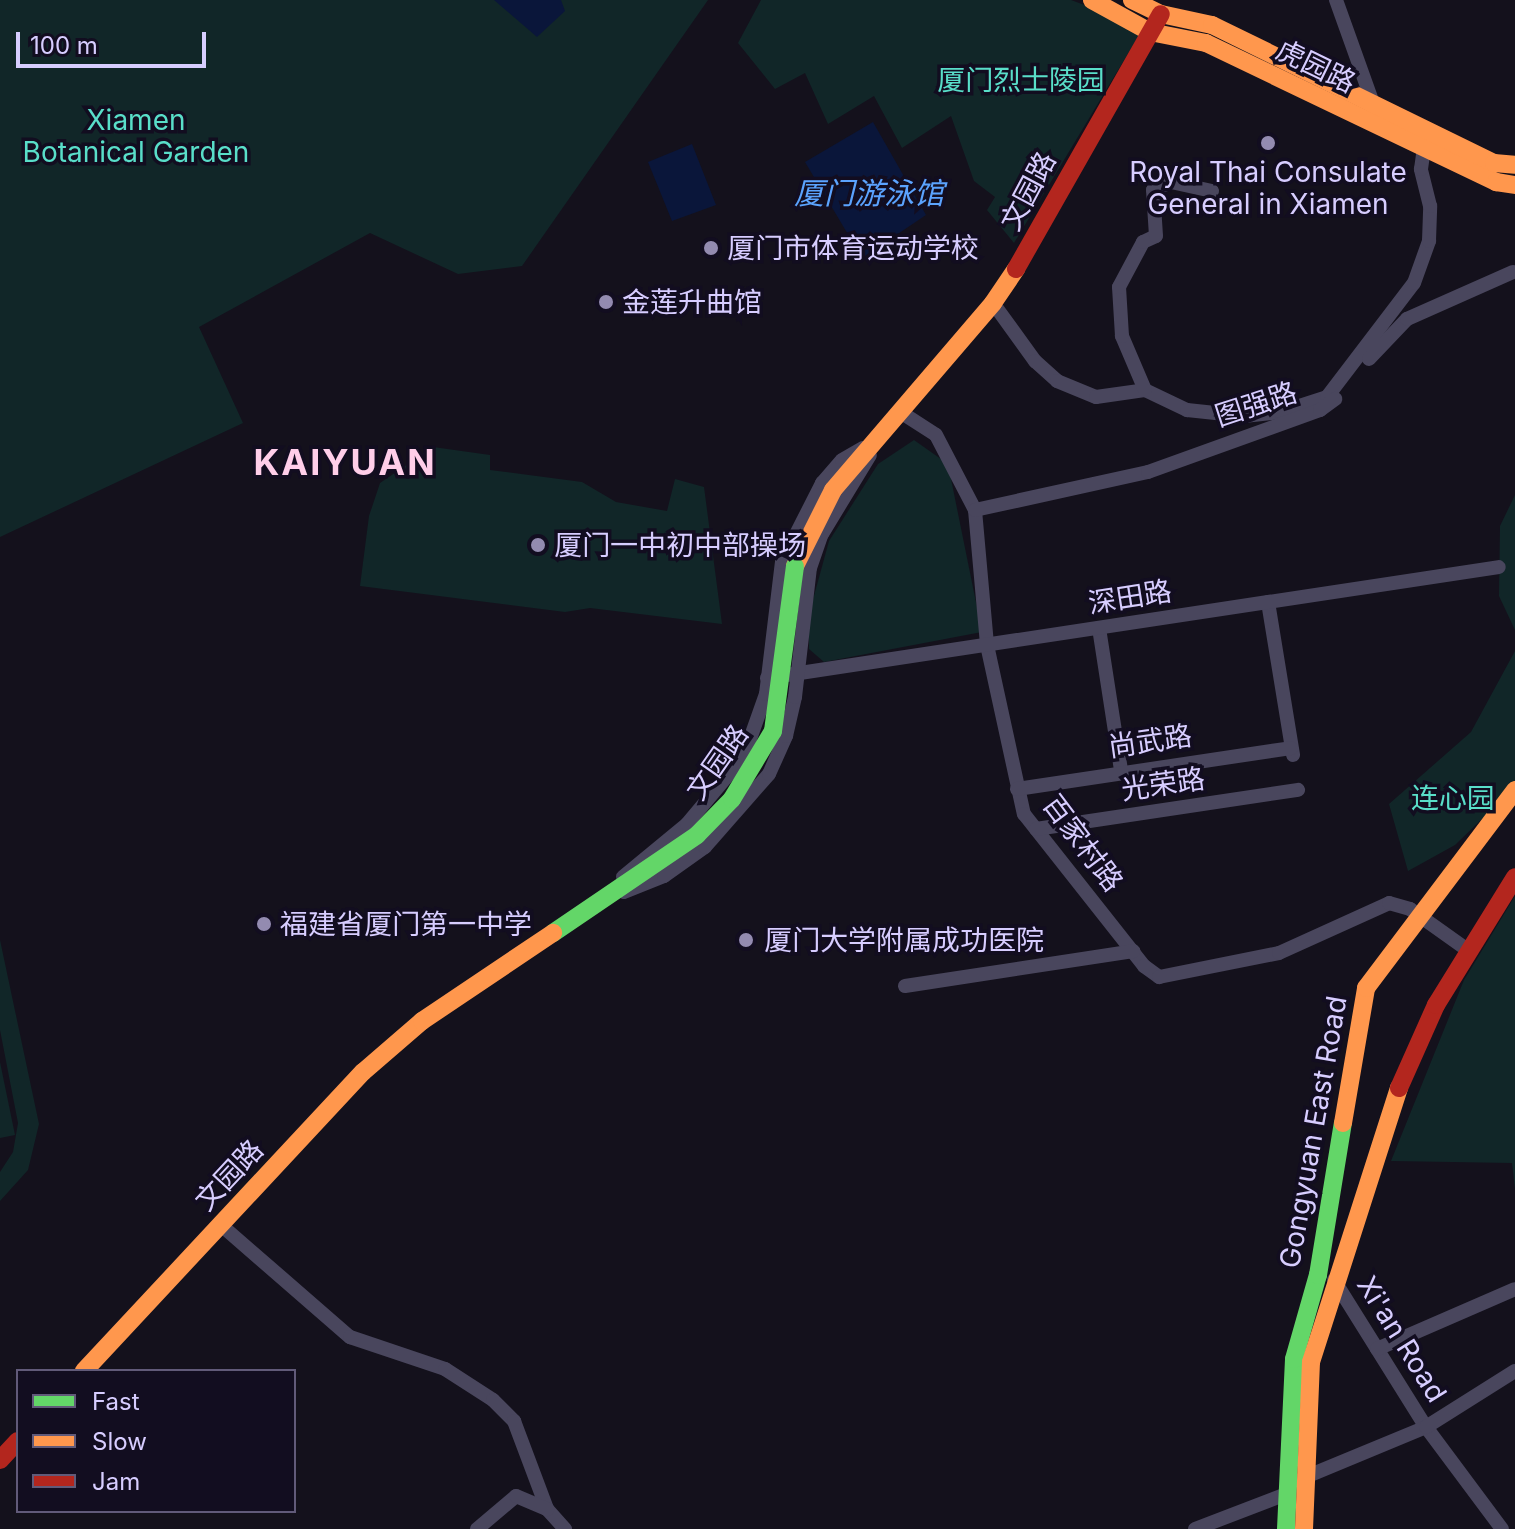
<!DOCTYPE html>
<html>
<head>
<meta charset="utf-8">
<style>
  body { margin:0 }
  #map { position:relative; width:1515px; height:1529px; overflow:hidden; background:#14111c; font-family:Inter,"Noto Sans SC",sans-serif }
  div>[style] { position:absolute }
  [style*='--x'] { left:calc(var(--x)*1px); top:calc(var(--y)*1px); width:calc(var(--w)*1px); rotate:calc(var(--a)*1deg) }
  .green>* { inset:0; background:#112628 }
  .water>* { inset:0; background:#0a163a }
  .street>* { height:14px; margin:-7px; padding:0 7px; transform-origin:7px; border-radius:7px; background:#49465d }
  .fast>* { height:18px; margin:-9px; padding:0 9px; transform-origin:9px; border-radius:9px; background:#63d668 }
  .slow>* { height:18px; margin:-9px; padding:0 9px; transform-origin:9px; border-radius:9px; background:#ff974d }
  .jam>* { height:18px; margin:-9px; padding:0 9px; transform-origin:9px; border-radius:9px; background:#b3261e }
  .fast-bridge>* { height:18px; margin:-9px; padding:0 9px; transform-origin:9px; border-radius:9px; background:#63d668 }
  .dots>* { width:22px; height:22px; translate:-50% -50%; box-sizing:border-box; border:4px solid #120d20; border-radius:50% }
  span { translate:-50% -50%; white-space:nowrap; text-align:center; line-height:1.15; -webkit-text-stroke:7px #120d20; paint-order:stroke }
  .street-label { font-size:28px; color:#d7cdff }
  .park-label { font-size:28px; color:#59dec9 }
  .poi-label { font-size:28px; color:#d7cdff }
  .left { translate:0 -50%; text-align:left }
  .water-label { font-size:30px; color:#5ba3fe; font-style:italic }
  .district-label { font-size:36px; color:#ffcee9; font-weight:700; letter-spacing:2px }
  .legend { position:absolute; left:16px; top:1369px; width:280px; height:144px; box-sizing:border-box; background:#120d20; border:2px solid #615a79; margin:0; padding:10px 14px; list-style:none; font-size:24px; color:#d7cdff }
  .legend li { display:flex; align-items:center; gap:16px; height:40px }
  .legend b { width:40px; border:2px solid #615a79 }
  .scale { position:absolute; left:16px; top:32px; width:190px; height:36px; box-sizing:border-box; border:4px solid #d7cdff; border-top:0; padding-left:10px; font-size:24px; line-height:28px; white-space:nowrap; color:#d7cdff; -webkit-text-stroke:6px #120d20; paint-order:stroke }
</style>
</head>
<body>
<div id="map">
  <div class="green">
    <i style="clip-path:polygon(0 0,708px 0,522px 266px,458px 274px,370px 233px,199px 327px,243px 423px,0 537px)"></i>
    <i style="clip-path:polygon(761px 0,1071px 0,1144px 27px,1014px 243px,987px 210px,995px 197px,974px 181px,951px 116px,902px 148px,874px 96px,828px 124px,805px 73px,775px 89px,738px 43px)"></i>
    <i style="clip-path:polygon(914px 440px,948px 464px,982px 632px,824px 662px,809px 649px,809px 614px,829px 541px,878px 464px)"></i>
    <i style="clip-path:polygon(433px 447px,490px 455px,490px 470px,582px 482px,616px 502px,667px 511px,675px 479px,704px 487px,722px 624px,590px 608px,565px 612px,360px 586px,369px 516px,380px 483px)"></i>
    <i style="clip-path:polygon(1515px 495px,1515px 630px,1499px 596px,1500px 526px)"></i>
    <i style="clip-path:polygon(1515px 651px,1515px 787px,1455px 845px,1408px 871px,1389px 804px,1471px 732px)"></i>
    <i style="clip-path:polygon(1515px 896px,1515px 1189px,1512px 1163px,1391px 1161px,1464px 980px)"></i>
    <i style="clip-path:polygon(0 940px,39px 1124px,28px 1170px,0 1201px,0 1172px,13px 1152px,18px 1123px,0 1030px)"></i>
    <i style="clip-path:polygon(0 1062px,15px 1135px,0 1138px)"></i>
  </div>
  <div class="water">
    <i style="clip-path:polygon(494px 0,561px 0,565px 11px,537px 37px)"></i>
    <i style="clip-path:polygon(873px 122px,926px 215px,862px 258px,805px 162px)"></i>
    <i style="clip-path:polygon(692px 144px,716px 205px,672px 221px,648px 162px)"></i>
  </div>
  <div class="street">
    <i style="--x:1336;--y:0;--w:113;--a:70.3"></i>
    <i style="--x:993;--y:303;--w:72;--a:54.1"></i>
    <i style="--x:1035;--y:361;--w:30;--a:42"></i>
    <i style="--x:1057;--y:381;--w:42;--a:22.3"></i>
    <i style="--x:1096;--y:397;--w:49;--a:-8.1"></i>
    <i style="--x:1145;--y:390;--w:47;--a:25.5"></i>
    <i style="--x:1187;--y:410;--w:57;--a:6"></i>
    <i style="--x:1244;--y:416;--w:37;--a:-6"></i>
    <i style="--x:1281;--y:412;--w:48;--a:-18.1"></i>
    <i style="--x:1327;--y:397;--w:143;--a:-52.7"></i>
    <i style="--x:1414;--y:283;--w:45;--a:-70.3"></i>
    <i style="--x:1429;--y:241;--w:35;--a:-88"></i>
    <i style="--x:1430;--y:206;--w:38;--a:-104"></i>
    <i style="--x:1421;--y:169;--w:21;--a:-82"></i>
    <i style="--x:1369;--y:359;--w:55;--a:-46.5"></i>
    <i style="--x:1407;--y:319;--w:116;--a:-23.9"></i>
    <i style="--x:1145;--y:390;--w:59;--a:-113.1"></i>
    <i style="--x:1122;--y:336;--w:49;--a:-93.5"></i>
    <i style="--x:1119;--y:287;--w:51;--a:-61.9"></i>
    <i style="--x:1143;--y:242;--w:14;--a:-25"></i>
    <i style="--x:1156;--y:236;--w:46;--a:-93.7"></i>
    <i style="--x:1153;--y:190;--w:20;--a:-24"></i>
    <i style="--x:1171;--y:182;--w:42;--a:12.4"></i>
    <i style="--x:902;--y:413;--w:40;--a:32.9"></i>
    <i style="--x:936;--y:435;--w:85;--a:62.5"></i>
    <i style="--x:975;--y:510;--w:136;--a:84.9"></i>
    <i style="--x:987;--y:645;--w:173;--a:77.7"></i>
    <i style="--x:1024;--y:814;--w:194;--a:51.7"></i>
    <i style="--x:1144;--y:966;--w:19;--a:36"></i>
    <i style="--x:1159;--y:977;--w:122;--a:-11.3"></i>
    <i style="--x:1279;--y:953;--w:121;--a:-24.4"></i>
    <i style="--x:1389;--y:903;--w:22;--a:16"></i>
    <i style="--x:1410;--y:909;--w:72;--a:35.4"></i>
    <i style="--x:975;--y:510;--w:177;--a:-12.4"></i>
    <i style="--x:1148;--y:472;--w:183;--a:-19.8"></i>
    <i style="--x:1320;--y:410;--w:19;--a:-36"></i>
    <i style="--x:1268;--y:602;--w:155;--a:80.7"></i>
    <i style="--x:1099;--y:628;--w:144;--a:81.2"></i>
    <i style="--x:767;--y:678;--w:740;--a:-8.62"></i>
    <i style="--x:1017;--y:789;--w:277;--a:-8.5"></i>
    <i style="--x:1036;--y:829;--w:265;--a:-8.5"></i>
    <i style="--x:623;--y:877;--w:83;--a:-39.6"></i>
    <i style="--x:687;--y:824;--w:89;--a:-50"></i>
    <i style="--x:744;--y:756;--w:66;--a:-70.5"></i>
    <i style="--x:766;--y:694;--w:133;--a:-83.1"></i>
    <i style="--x:782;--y:562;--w:89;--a:-63.1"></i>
    <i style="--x:822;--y:483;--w:30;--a:-49"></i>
    <i style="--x:842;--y:460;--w:24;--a:-30"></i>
    <i style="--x:624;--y:892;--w:43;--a:-21.8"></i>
    <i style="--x:664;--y:876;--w:50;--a:-35.3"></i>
    <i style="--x:705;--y:847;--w:97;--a:-48.8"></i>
    <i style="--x:769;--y:774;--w:42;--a:-65.9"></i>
    <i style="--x:786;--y:736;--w:40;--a:-77"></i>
    <i style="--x:795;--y:697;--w:130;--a:-83.4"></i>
    <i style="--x:810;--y:568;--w:36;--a:-71"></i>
    <i style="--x:822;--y:534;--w:92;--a:-58.7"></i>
    <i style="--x:905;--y:986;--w:231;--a:-8.7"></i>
    <i style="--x:221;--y:1225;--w:171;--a:41"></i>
    <i style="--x:350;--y:1337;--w:100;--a:18.6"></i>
    <i style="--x:445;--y:1369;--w:57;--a:32.9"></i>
    <i style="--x:493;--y:1400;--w:30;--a:45"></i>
    <i style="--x:514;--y:1421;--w:94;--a:69.4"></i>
    <i style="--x:547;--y:1509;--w:27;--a:48"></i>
    <i style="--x:1334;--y:1280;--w:173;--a:58"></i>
    <i style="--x:1426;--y:1427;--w:127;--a:53.3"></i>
    <i style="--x:1377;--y:1349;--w:150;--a:-23.5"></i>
    <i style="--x:1303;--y:1478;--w:133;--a:-22.5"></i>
    <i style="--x:1426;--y:1427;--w:105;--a:-32.2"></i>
    <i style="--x:477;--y:1529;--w:51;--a:-40.2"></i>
    <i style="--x:516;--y:1496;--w:34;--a:23"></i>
    <i style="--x:1195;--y:1529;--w:97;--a:-21"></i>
  </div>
  <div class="fast">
    <i style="--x:553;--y:933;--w:174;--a:-34.2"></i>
    <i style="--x:697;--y:835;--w:50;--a:-45.8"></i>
    <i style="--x:1286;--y:1529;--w:170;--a:-87.3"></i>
    <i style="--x:1294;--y:1359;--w:87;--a:-74.1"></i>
    <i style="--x:1318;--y:1275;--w:154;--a:-80.7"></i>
  </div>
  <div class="slow">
    <i style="--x:1092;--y:0;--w:66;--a:28.9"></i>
    <i style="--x:1150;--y:32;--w:57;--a:11.1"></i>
    <i style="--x:1206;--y:43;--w:322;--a:25.6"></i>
    <i style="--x:1496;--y:182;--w:19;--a:9"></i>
    <i style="--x:1132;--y:0;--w:32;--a:26"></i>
    <i style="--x:1161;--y:14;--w:52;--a:12.2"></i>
    <i style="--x:1212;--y:25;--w:314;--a:26.1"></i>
    <i style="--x:1494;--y:163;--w:21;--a:5"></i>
    <i style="--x:795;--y:566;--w:85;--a:-63.4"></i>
    <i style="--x:833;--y:490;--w:246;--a:-49.4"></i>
    <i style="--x:993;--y:303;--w:41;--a:-55.9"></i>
    <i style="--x:1343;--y:1123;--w:137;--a:-80.3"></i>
    <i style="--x:1366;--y:988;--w:248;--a:-53"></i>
    <i style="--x:84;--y:1371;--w:409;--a:-47"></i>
    <i style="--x:363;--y:1072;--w:78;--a:-40.8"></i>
    <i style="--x:422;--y:1021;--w:158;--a:-33.9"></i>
    <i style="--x:1304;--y:1529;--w:167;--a:-87.6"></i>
    <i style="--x:1311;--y:1362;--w:288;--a:-72.2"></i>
  </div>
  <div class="jam">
    <i style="--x:1016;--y:269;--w:293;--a:-60.4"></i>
    <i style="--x:1399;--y:1088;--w:91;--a:-66"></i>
    <i style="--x:1436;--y:1005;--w:150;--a:-58.3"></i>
    <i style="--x:0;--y:1460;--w:26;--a:-47"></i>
  </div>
  <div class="fast-bridge">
    <i style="--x:732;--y:799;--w:79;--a:-58.9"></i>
    <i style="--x:773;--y:731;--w:166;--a:-82.4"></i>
  </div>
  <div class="dots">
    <i style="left:1268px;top:143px;background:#938bb0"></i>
    <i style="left:711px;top:248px;background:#938bb0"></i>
    <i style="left:606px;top:302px;background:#938bb0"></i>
    <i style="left:538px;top:545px;background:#938bb0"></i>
    <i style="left:264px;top:924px;background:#938bb0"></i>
    <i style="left:746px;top:940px;background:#938bb0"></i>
  </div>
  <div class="street-label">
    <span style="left:1316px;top:66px;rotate:26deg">虎园路</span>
    <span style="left:1028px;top:191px;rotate:-62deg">文园路</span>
    <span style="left:1256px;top:404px;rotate:-18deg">图强路</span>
    <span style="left:1130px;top:597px;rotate:-9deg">深田路</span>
    <span style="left:1150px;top:741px;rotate:-8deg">尚武路</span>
    <span style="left:717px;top:762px;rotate:-55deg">文园路</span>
    <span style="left:1163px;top:784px;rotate:-8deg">光荣路</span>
    <span style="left:1083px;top:843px;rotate:53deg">百家村路</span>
    <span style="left:1313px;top:1132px;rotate:-80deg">Gongyuan East Road</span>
    <span style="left:229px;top:1175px;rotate:-47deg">文园路</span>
    <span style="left:1402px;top:1339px;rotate:58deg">Xi'an Road</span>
  </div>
  <div class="park-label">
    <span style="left:1021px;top:80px">厦门烈士陵园</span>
    <span style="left:136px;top:136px">Xiamen<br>Botanical Garden</span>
    <span style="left:1453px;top:798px">连心园</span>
  </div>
  <div class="poi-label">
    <span style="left:1268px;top:188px">Royal Thai Consulate<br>General in Xiamen</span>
    <span class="left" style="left:727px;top:248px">厦门市体育运动学校</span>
    <span class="left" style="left:622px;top:302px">金莲升曲馆</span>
    <span class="left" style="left:554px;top:545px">厦门一中初中部操场</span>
    <span class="left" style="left:280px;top:924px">福建省厦门第一中学</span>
    <span class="left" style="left:764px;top:940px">厦门大学附属成功医院</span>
  </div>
  <div class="water-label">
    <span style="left:869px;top:193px">厦门游泳馆</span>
  </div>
  <div class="district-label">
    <span style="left:345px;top:463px">KAIYUAN</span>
  </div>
  <ul class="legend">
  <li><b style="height:10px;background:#63d668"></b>Fast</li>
  <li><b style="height:10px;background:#ff974d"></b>Slow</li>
  <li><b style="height:10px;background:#b3261e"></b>Jam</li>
  </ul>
  <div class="scale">100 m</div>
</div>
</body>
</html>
